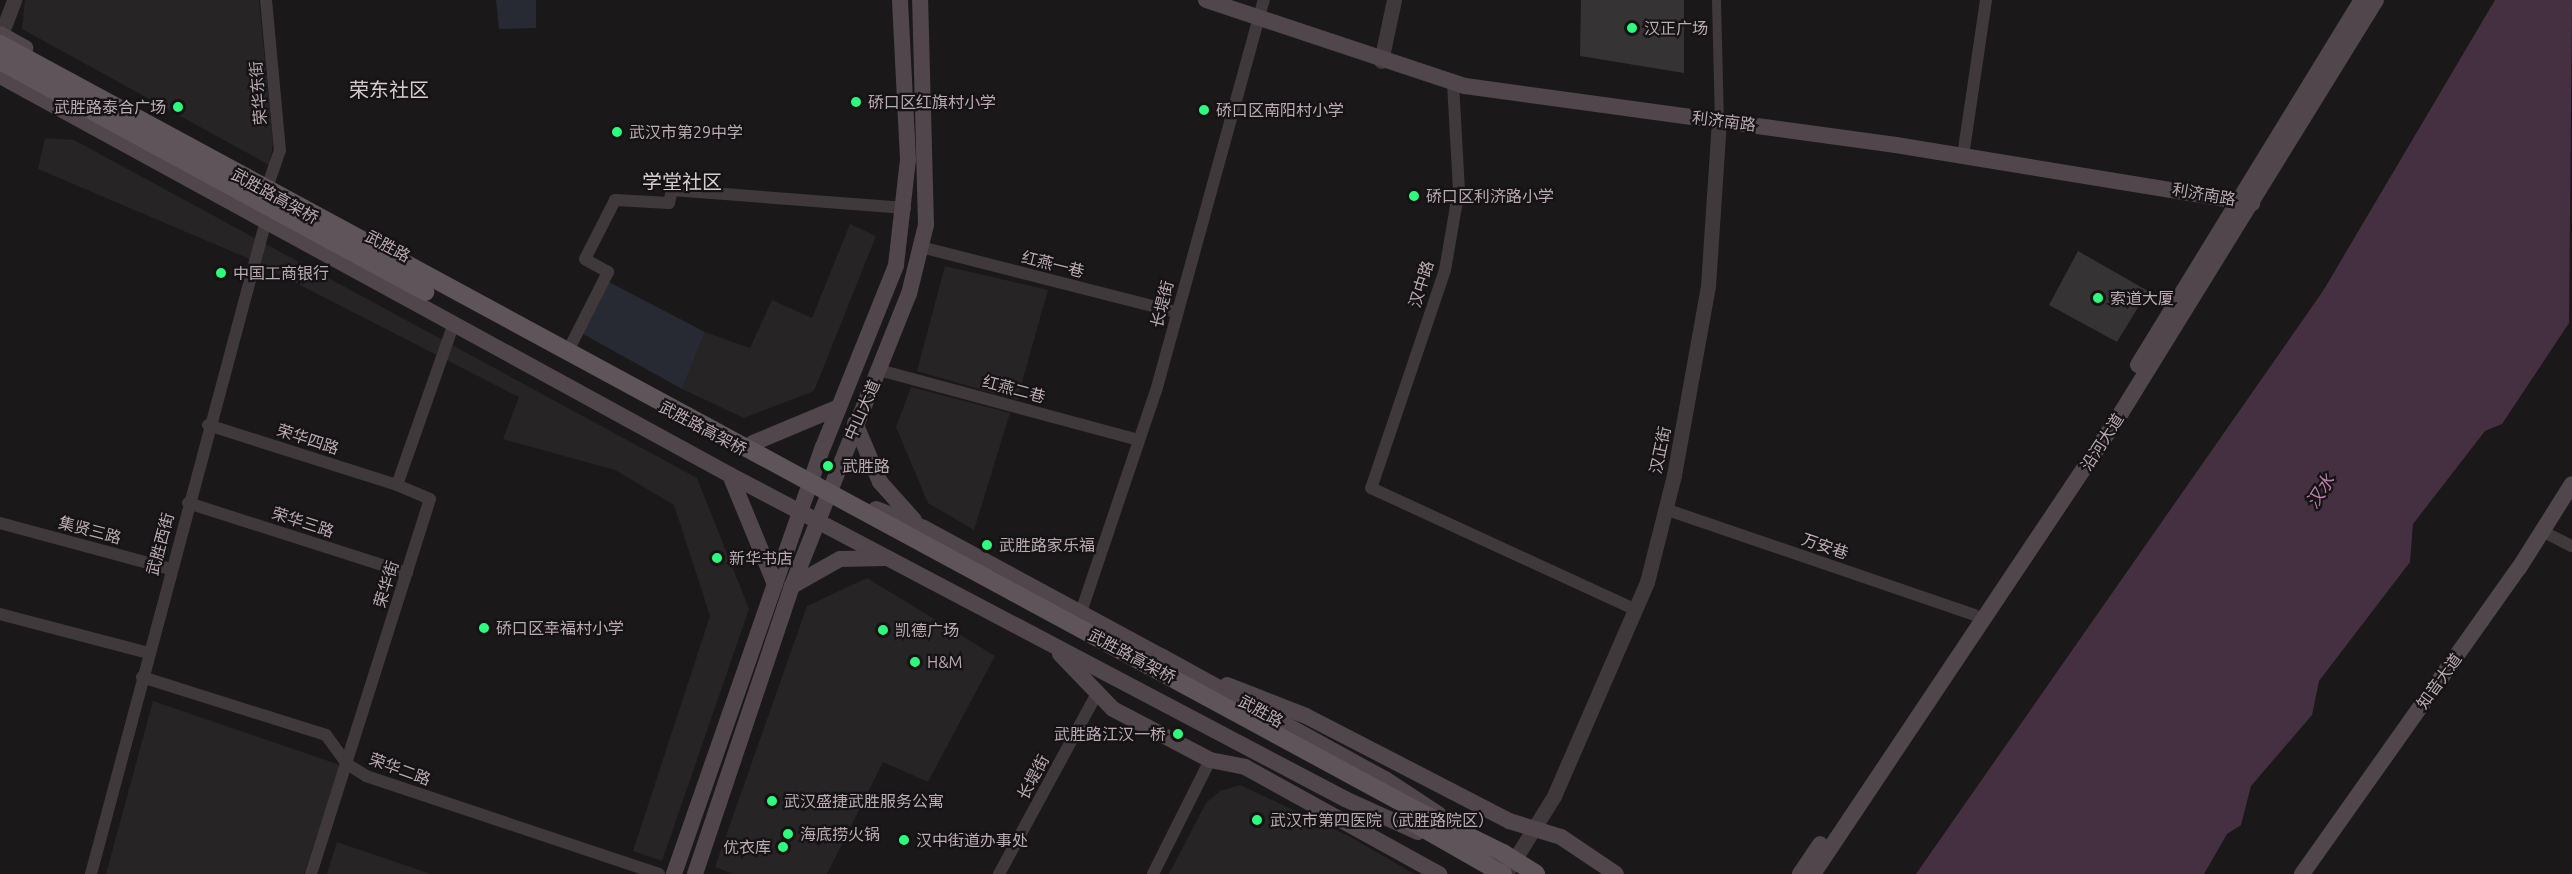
<!DOCTYPE html>
<html>
<head>
<meta charset="utf-8">
<style>
  body { margin:0 }
  #map { position:relative; width:2572px; height:874px; overflow:hidden; background:#1a1819; font-family:Ubuntu,"Noto Sans SC",sans-serif }
  div>[style] { position:absolute }
  [style*='--x'] { left:calc(var(--x)*1px); top:calc(var(--y)*1px); width:calc(var(--w)*1px); rotate:calc(var(--a)*1deg) }
  .built>* { inset:0; background:#272425 }
  .green>* { inset:0; background:#272933 }
  .water>* { inset:0; background:#443041 }
  .building>* { inset:0; background:#363334 }
  .pedestrian>* { height:9px; margin:-4.5px; padding:0 4.5px; transform-origin:4.5px; border-radius:4.5px; background:#40393c }
  .minor>* { height:12px; margin:-6px; padding:0 6px; transform-origin:6px; border-radius:6px; background:#40393c }
  .tertiary>* { height:15px; margin:-7.5px; padding:0 7.5px; transform-origin:7.5px; border-radius:7.5px; background:#40393c }
  .secondary>* { height:16px; margin:-8px; padding:0 8px; transform-origin:8px; border-radius:8px; background:#50464b }
  .primary>* { height:18px; margin:-9px; padding:0 9px; transform-origin:9px; border-radius:9px; background:#5f545a }
  .primary-bridge>* { height:18px; margin:-9px; padding:0 9px; transform-origin:9px; border-radius:9px; background:#5f545a }
  .dots>* { width:16px; height:16px; translate:-50% -50%; box-sizing:border-box; border:3px solid #151313; border-radius:50% }
  span { translate:-50% -50%; white-space:nowrap; text-align:center; line-height:1.15; -webkit-text-stroke:4.5px #151313; paint-order:stroke }
  .poi-label { font-size:16px; color:#bba9b4 }
  .left { translate:0 -50%; text-align:left }
  .right { translate:-100% -50%; text-align:right }
  .street-label { font-size:16px; color:#bba9b4 }
  .water-label { font-size:18px; color:#b87fad; font-style:italic }
  .quarter-label { font-size:20px; color:#d6cbd1 }
</style>
</head>
<body>
<div id="map">
  <div class="built">
    <i style="clip-path:polygon(25px 0,259px 0,273px 144px,269px 165px,22px 29px)"></i>
    <i style="clip-path:polygon(45px 138px,74px 140px,697px 478px,749px 609px,662px 861px,633px 851px,710px 616px,674px 505px,615px 470px,503px 439px,519px 397px,245px 257px,38px 169px)"></i>
    <i style="clip-path:polygon(850px 224px,876px 236px,814px 391px,744px 418px,682px 389px,705px 332px,750px 348px,772px 300px,812px 318px)"></i>
    <i style="clip-path:polygon(945px 266px,1048px 290px,1017px 400px,917px 371px)"></i>
    <i style="clip-path:polygon(911px 387px,1010px 413px,974px 530px,928px 503px,896px 427px)"></i>
    <i style="clip-path:polygon(867px 578px,995px 656px,928px 782px,883px 762px,827px 874px,733px 874px,715px 867px,807px 606px)"></i>
    <i style="clip-path:polygon(153px 701px,340px 765px,304px 874px,106px 874px)"></i>
    <i style="clip-path:polygon(1240px 785px,1349px 836px,1414px 874px,1169px 874px,1206px 803px,1220px 791px)"></i>
    <i style="clip-path:polygon(337px 842px,431px 874px,327px 874px)"></i>
  </div>
  <div class="green">
    <i style="clip-path:polygon(496px 0,536px 0,536px 28px,499px 29px)"></i>
    <i style="clip-path:polygon(609px 282px,705px 332px,682px 389px,583px 334px)"></i>
  </div>
  <div class="water">
    <i style="clip-path:polygon(2495px 0,2572px 0,2569px 323px,2502px 424px,2485px 431px,2413px 524px,2410px 562px,2319px 681px,2312px 715px,2251px 786px,2241px 825px,2227px 834px,2204px 874px,1916px 874px,2323px 291px)"></i>
  </div>
  <div class="building">
    <i style="clip-path:polygon(1581px 0,1684px 0,1684px 73px,1580px 56px)"></i>
    <i style="clip-path:polygon(2078px 251px,2148px 291px,2117px 342px,2049px 305px)"></i>
  </div>
  <div class="pedestrian">
    <i style="--x:1716;--y:0;--w:120;--a:88.6"></i>
  </div>
  <div class="minor">
    <i style="--x:266;--y:0;--w:151;--a:84.7"></i>
    <i style="--x:280;--y:150;--w:34;--a:109"></i>
    <i style="--x:1453;--y:83;--w:106;--a:86.8"></i>
    <i style="--x:1459;--y:189;--w:82;--a:99.8"></i>
    <i style="--x:1445;--y:270;--w:230;--a:108.7"></i>
    <i style="--x:1371;--y:488;--w:292;--a:24.7"></i>
    <i style="--x:1963;--y:156;--w:158;--a:-81.6"></i>
    <i style="--x:921;--y:247;--w:263;--a:14.3"></i>
    <i style="--x:571;--y:345;--w:82;--a:-63.1"></i>
    <i style="--x:608;--y:272;--w:26;--a:-151"></i>
    <i style="--x:585;--y:259;--w:66;--a:-63"></i>
    <i style="--x:615;--y:200;--w:54;--a:3.2"></i>
    <i style="--x:669;--y:203;--w:13;--a:-77"></i>
    <i style="--x:672;--y:190;--w:234;--a:4.4"></i>
    <i style="--x:879;--y:370;--w:269;--a:15.1"></i>
    <i style="--x:208;--y:425;--w:198;--a:17.6"></i>
    <i style="--x:188;--y:503;--w:230;--a:17.7"></i>
    <i style="--x:1665;--y:509;--w:327;--a:18.9"></i>
    <i style="--x:0;--y:523;--w:177;--a:15.1"></i>
    <i style="--x:2544;--y:532;--w:31;--a:27"></i>
    <i style="--x:1081;--y:612;--w:233;--a:-71.3"></i>
    <i style="--x:1156;--y:391;--w:406;--a:-74.6"></i>
    <i style="--x:0;--y:614;--w:154;--a:14.7"></i>
    <i style="--x:142;--y:677;--w:193;--a:17.5"></i>
    <i style="--x:326;--y:735;--w:36;--a:54"></i>
    <i style="--x:347;--y:764;--w:22;--a:32"></i>
    <i style="--x:366;--y:776;--w:309;--a:18.5"></i>
    <i style="--x:91;--y:874;--w:673;--a:-75.01"></i>
    <i style="--x:311;--y:874;--w:393;--a:-72.4"></i>
    <i style="--x:430;--y:499;--w:36;--a:-157"></i>
    <i style="--x:397;--y:485;--w:169;--a:-70.6"></i>
    <i style="--x:999;--y:874;--w:204;--a:-61.5"></i>
    <i style="--x:1153;--y:874;--w:127;--a:-63.4"></i>
  </div>
  <div class="tertiary">
    <i style="--x:0;--y:37;--w:40;--a:-69"></i>
    <i style="--x:1381;--y:61;--w:62;--a:-78"></i>
    <i style="--x:1508;--y:870;--w:87;--a:-58.1"></i>
    <i style="--x:1554;--y:796;--w:233;--a:-66.5"></i>
    <i style="--x:1647;--y:582;--w:110;--a:-75.8"></i>
    <i style="--x:1674;--y:475;--w:192;--a:-79.8"></i>
    <i style="--x:1708;--y:286;--w:166;--a:-86.2"></i>
  </div>
  <div class="secondary">
    <i style="--x:1206;--y:0;--w:273;--a:18.4"></i>
    <i style="--x:1465;--y:86;--w:435;--a:7.8"></i>
    <i style="--x:1896;--y:145;--w:361;--a:9.3"></i>
    <i style="--x:0;--y:34;--w:29;--a:29"></i>
    <i style="--x:0;--y:76;--w:832;--a:28.66"></i>
    <i style="--x:730;--y:475;--w:695;--a:27.78"></i>
    <i style="--x:1345;--y:799;--w:80;--a:24.3"></i>
    <i style="--x:2138;--y:365;--w:428;--a:-58.5"></i>
    <i style="--x:855;--y:423;--w:64;--a:67"></i>
    <i style="--x:880;--y:482;--w:51;--a:48.2"></i>
    <i style="--x:753;--y:443;--w:93;--a:-22.7"></i>
    <i style="--x:730;--y:475;--w:118;--a:67.6"></i>
    <i style="--x:876;--y:509;--w:52;--a:21.6"></i>
    <i style="--x:924;--y:528;--w:269;--a:28.4"></i>
    <i style="--x:1161;--y:656;--w:256;--a:28.8"></i>
    <i style="--x:1385;--y:779;--w:64;--a:33.4"></i>
    <i style="--x:792;--y:586;--w:55;--a:-29.4"></i>
    <i style="--x:840;--y:559;--w:45;--a:-1.3"></i>
    <i style="--x:1060;--y:654;--w:76;--a:46.1"></i>
    <i style="--x:1113;--y:709;--w:110;--a:27.7"></i>
    <i style="--x:1210;--y:760;--w:36;--a:11"></i>
    <i style="--x:1245;--y:767;--w:222;--a:28.9"></i>
    <i style="--x:1227;--y:685;--w:85;--a:21.4"></i>
    <i style="--x:1306;--y:716;--w:229;--a:27.3"></i>
    <i style="--x:1509;--y:821;--w:54;--a:17.1"></i>
    <i style="--x:1561;--y:837;--w:66;--a:33.9"></i>
    <i style="--x:674;--y:874;--w:452;--a:-70.8"></i>
    <i style="--x:823;--y:447;--w:196;--a:-68.1"></i>
    <i style="--x:896;--y:265;--w:107;--a:-83.5"></i>
    <i style="--x:908;--y:159;--w:159;--a:-92.9"></i>
    <i style="--x:695;--y:874;--w:304;--a:-71.4"></i>
    <i style="--x:792;--y:586;--w:315;--a:-68.2"></i>
    <i style="--x:909;--y:294;--w:71;--a:-76.2"></i>
    <i style="--x:926;--y:225;--w:225;--a:-91.5"></i>
    <i style="--x:1800;--y:874;--w:36;--a:-56"></i>
    <i style="--x:1813;--y:874;--w:554;--a:-56.25"></i>
    <i style="--x:2121;--y:413;--w:485;--a:-58.3"></i>
    <i style="--x:2302;--y:874;--w:375;--a:-54.7"></i>
    <i style="--x:2519;--y:568;--w:99;--a:-57.8"></i>
  </div>
  <div class="primary">
    <i style="--x:1408;--y:806;--w:106;--a:26.3"></i>
    <i style="--x:1403;--y:817;--w:115;--a:29.7"></i>
  </div>
  <div class="primary-bridge">
    <i style="--x:0;--y:44;--w:1601;--a:28.42"></i>
    <i style="--x:0;--y:61;--w:484;--a:28.5"></i>
    <i style="--x:1503;--y:853;--w:39;--a:32"></i>
  </div>
  <div class="dots">
    <i style="left:1632px;top:28px;background:#2dfd7d"></i>
    <i style="left:856px;top:102px;background:#2dfd7d"></i>
    <i style="left:178px;top:107px;background:#2dfd7d"></i>
    <i style="left:1204px;top:110px;background:#2dfd7d"></i>
    <i style="left:617px;top:132px;background:#2dfd7d"></i>
    <i style="left:1414px;top:196px;background:#2dfd7d"></i>
    <i style="left:221px;top:273px;background:#2dfd7d"></i>
    <i style="left:2098px;top:298px;background:#2dfd7d"></i>
    <i style="left:828px;top:466px;background:#2dfd7d"></i>
    <i style="left:987px;top:545px;background:#2dfd7d"></i>
    <i style="left:717px;top:558px;background:#2dfd7d"></i>
    <i style="left:484px;top:628px;background:#2dfd7d"></i>
    <i style="left:883px;top:630px;background:#2dfd7d"></i>
    <i style="left:915px;top:662px;background:#2dfd7d"></i>
    <i style="left:1178px;top:734px;background:#2dfd7d"></i>
    <i style="left:772px;top:801px;background:#2dfd7d"></i>
    <i style="left:1257px;top:820px;background:#2dfd7d"></i>
    <i style="left:788px;top:834px;background:#2dfd7d"></i>
    <i style="left:904px;top:840px;background:#2dfd7d"></i>
    <i style="left:783px;top:847px;background:#2dfd7d"></i>
  </div>
  <div class="poi-label">
    <span class="left" style="left:1644px;top:28px">汉正广场</span>
    <span class="left" style="left:868px;top:102px">硚口区红旗村小学</span>
    <span class="right" style="left:166px;top:107px">武胜路泰合广场</span>
    <span class="left" style="left:1216px;top:110px">硚口区南阳村小学</span>
    <span class="left" style="left:629px;top:132px">武汉市第29中学</span>
    <span class="left" style="left:1426px;top:196px">硚口区利济路小学</span>
    <span class="left" style="left:233px;top:273px">中国工商银行</span>
    <span class="left" style="left:2110px;top:298px">索道大厦</span>
    <span class="left" style="left:842px;top:466px">武胜路</span>
    <span class="left" style="left:999px;top:545px">武胜路家乐福</span>
    <span class="left" style="left:729px;top:558px">新华书店</span>
    <span class="left" style="left:496px;top:628px">硚口区幸福村小学</span>
    <span class="left" style="left:895px;top:630px">凯德广场</span>
    <span class="left" style="left:927px;top:662px">H&amp;M</span>
    <span class="right" style="left:1166px;top:734px">武胜路江汉一桥</span>
    <span class="left" style="left:784px;top:801px">武汉盛捷武胜服务公寓</span>
    <span class="left" style="left:1270px;top:820px">武汉市第四医院（武胜路院区）</span>
    <span class="left" style="left:800px;top:834px">海底捞火锅</span>
    <span class="left" style="left:916px;top:840px">汉中街道办事处</span>
    <span class="right" style="left:771px;top:847px">优衣库</span>
  </div>
  <div class="street-label">
    <span style="left:258px;top:93px;rotate:-95deg">荣华东街</span>
    <span style="left:1724px;top:121px;rotate:7deg">利济南路</span>
    <span style="left:2204px;top:194px;rotate:10deg">利济南路</span>
    <span style="left:275px;top:196px;rotate:29deg">武胜路高架桥</span>
    <span style="left:388px;top:246px;rotate:28deg">武胜路</span>
    <span style="left:1053px;top:264px;rotate:14deg">红燕一巷</span>
    <span style="left:1421px;top:284px;rotate:-73deg">汉中路</span>
    <span style="left:1162px;top:304px;rotate:-76deg">长堤街</span>
    <span style="left:1014px;top:389px;rotate:15deg">红燕二巷</span>
    <span style="left:862px;top:410px;rotate:-66deg">中山大道</span>
    <span style="left:703px;top:428px;rotate:28deg">武胜路高架桥</span>
    <span style="left:308px;top:439px;rotate:18deg">荣华四路</span>
    <span style="left:2102px;top:442px;rotate:-57deg">沿河大道</span>
    <span style="left:1660px;top:450px;rotate:-78deg">汉正街</span>
    <span style="left:303px;top:522px;rotate:18deg">荣华三路</span>
    <span style="left:90px;top:530px;rotate:15deg">集贤三路</span>
    <span style="left:160px;top:544px;rotate:-75deg">武胜西街</span>
    <span style="left:1825px;top:546px;rotate:19deg">万安巷</span>
    <span style="left:386px;top:584px;rotate:-73deg">荣华街</span>
    <span style="left:1132px;top:656px;rotate:28deg">武胜路高架桥</span>
    <span style="left:2439px;top:681px;rotate:-54deg">知音大道</span>
    <span style="left:1261px;top:711px;rotate:29deg">武胜路</span>
    <span style="left:400px;top:769px;rotate:20deg">荣华二路</span>
    <span style="left:1033px;top:777px;rotate:-62deg">长堤街</span>
  </div>
  <div class="water-label">
    <span style="left:2320px;top:491px;rotate:-57deg">汉水</span>
  </div>
  <div class="quarter-label">
    <span style="left:389px;top:89px">荣东社区</span>
    <span style="left:682px;top:181px">学堂社区</span>
  </div>
</div>
</body>
</html>
